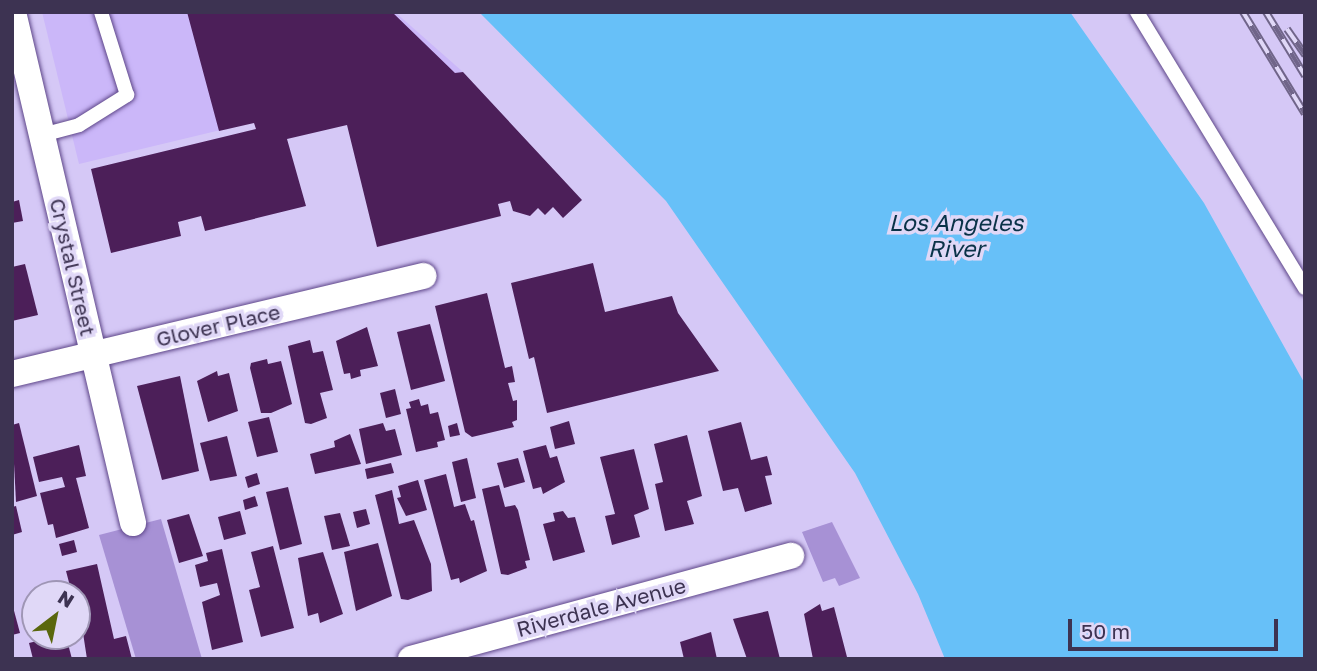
<!DOCTYPE html>
<html>
<head>
<meta charset="utf-8">
<style>
  body { margin:0 }
  #map { position:relative; width:1317px; height:671px; overflow:hidden; background:#d5c8f6; font-family:"Golos Text",sans-serif }
  div>[style] { position:absolute }
  [style*='--x'] { left:calc(var(--x)*1px); top:calc(var(--y)*1px); width:calc(var(--w)*1px); rotate:calc(var(--a)*1deg) }
  .built>* { inset:0; background:#cbb7f9 }
  .green>* { inset:0; background:#a791d5 }
  .water>* { inset:0; background:#67c0f8 }
  .building>* { inset:0; background:#4c1f59 }
  .roads { filter:drop-shadow(0 0 2px #5e4689) drop-shadow(0 0 2px #5e4689) }
  .lane>* { height:14px; margin:-7px; padding:0 7px; transform-origin:7px; border-radius:7px; background:#fff }
  .street>* { height:26px; margin:-13px; padding:0 13px; transform-origin:13px; border-radius:13px; background:#fff }
  .rail>* { height:8px; margin-top:-4px; transform-origin:0; background:repeating-linear-gradient(90deg,#e0d8f7 0 16px,#706589 0 32px); box-sizing:border-box; border-block:2px solid #706589 }
  span { translate:-50% -50%; white-space:nowrap; text-align:center; line-height:1.15; -webkit-text-stroke:7px #e0d8f7; paint-order:stroke }
  .street-label { font-size:21px; color:#3d3352 }
  .water-label { font-size:23px; color:#0a3248; font-style:italic }
  .frame { position:absolute; inset:0; border:14px solid #3d3352; pointer-events:none }
  .north { position:absolute; left:21px; top:580px; width:70px; height:70px; box-sizing:border-box; background:#e0d8f7; border:2px solid #9f96b5; border-radius:50%; rotate:32deg; font-size:19px; font-weight:700; line-height:28px; text-align:center; color:#3d3352 }
  .north::after { content:''; display:block; margin:auto; width:24px; height:32px; background:#5a670d; clip-path:polygon(50% 0,100% 100%,50% 72%,0 100%) }
  .scale { position:absolute; left:1068px; top:619px; width:210px; height:32px; box-sizing:border-box; border:4px solid #3d3352; border-top:0; padding-left:9px; font-size:21px; line-height:24px; white-space:nowrap; color:#3d3352; -webkit-text-stroke:5px #e0d8f7; paint-order:stroke }
</style>
</head>
<body>
<div id="map">
  <div class="built">
    <i style="clip-path:polygon(42px 12px,395px 12px,463px 72px,79px 164px)"></i>
  </div>
  <div class="green">
    <i style="clip-path:polygon(161px 519px,202px 659px,136px 659px,99px 535px)"></i>
    <i style="clip-path:polygon(832px 522px,860px 578px,839px 586px,835px 578px,823px 582px,802px 532px)"></i>
  </div>
  <div class="water">
    <i style="clip-path:polygon(479px 12px,1070px 12px,1204px 203px,1305px 384px,1305px 659px,945px 659px,918px 594px,855px 473px,666px 201px)"></i>
  </div>
  <div class="building">
    <i style="clip-path:polygon(187px 12px,392px 12px,455px 73px,463px 72px,582px 200px,563px 218px,553px 207px,545px 215px,538px 208px,530px 216px,513px 211px,510px 201px,498px 204px,501px 216px,377px 247px,347px 125px,287px 139px,306px 206px,205px 231px,201px 216px,178px 222px,181px 236px,111px 253px,91px 169px,256px 129px,254px 123px,219px 131px)"></i>
    <i style="clip-path:polygon(19px 200px,23px 221px,12px 223px,12px 202px)"></i>
    <i style="clip-path:polygon(593px 263px,605px 312px,672px 296px,678px 313px,719px 371px,547px 413px,534px 357px,529px 359px,511px 283px)"></i>
    <i style="clip-path:polygon(25px 264px,38px 315px,12px 321px,12px 267px)"></i>
    <i style="clip-path:polygon(487px 293px,505px 368px,512px 366px,515px 382px,508px 383px,513px 401px,517px 400px,517px 420px,512px 422px,514px 427px,472px 437px,465px 432px,435px 306px)"></i>
    <i style="clip-path:polygon(430px 324px,445px 381px,411px 390px,397px 332px)"></i>
    <i style="clip-path:polygon(367px 327px,378px 366px,360px 370px,361px 376px,351px 379px,350px 373px,344px 374px,336px 341px)"></i>
    <i style="clip-path:polygon(310px 340px,313px 353px,323px 351px,333px 390px,320px 393px,327px 418px,311px 424px,305px 423px,288px 346px)"></i>
    <i style="clip-path:polygon(267px 359px,268px 364px,281px 361px,292px 404px,271px 413px,261px 413px,250px 368px,251px 363px)"></i>
    <i style="clip-path:polygon(217px 371px,218px 376px,229px 373px,238px 411px,208px 422px,197px 381px)"></i>
    <i style="clip-path:polygon(180px 376px,199px 471px,162px 480px,137px 386px)"></i>
    <i style="clip-path:polygon(395px 389px,401px 414px,386px 418px,380px 393px)"></i>
    <i style="clip-path:polygon(419px 399px,421px 406px,428px 404px,430px 414px,438px 412px,445px 440px,437px 442px,438px 447px,416px 452px,406px 409px,411px 408px,409px 402px)"></i>
    <i style="clip-path:polygon(269px 417px,278px 452px,257px 457px,248px 422px)"></i>
    <i style="clip-path:polygon(569px 421px,575px 444px,555px 449px,550px 427px)"></i>
    <i style="clip-path:polygon(741px 422px,751px 460px,767px 456px,772px 475px,765px 476px,772px 504px,745px 512px,738px 488px,723px 491px,708px 431px)"></i>
    <i style="clip-path:polygon(19px 423px,37px 496px,16px 502px,12px 425px)"></i>
    <i style="clip-path:polygon(383px 423px,386px 431px,395px 429px,402px 455px,366px 464px,359px 429px)"></i>
    <i style="clip-path:polygon(457px 423px,460px 435px,450px 437px,448px 426px)"></i>
    <i style="clip-path:polygon(350px 434px,361px 464px,315px 474px,310px 454px,335px 447px,334px 441px)"></i>
    <i style="clip-path:polygon(687px 435px,702px 496px,687px 501px,694px 524px,665px 531px,655px 484px,663px 482px,654px 444px)"></i>
    <i style="clip-path:polygon(227px 436px,237px 476px,210px 481px,200px 443px)"></i>
    <i style="clip-path:polygon(79px 445px,86px 476px,76px 478px,89px 528px,56px 538px,53px 524px,48px 525px,40px 493px,65px 487px,62px 477px,39px 482px,33px 457px)"></i>
    <i style="clip-path:polygon(546px 445px,550px 458px,557px 456px,565px 482px,543px 494px,541px 487px,533px 489px,523px 451px)"></i>
    <i style="clip-path:polygon(634px 449px,649px 509px,634px 515px,640px 537px,612px 545px,605px 516px,615px 514px,600px 457px)"></i>
    <i style="clip-path:polygon(467px 458px,476px 498px,461px 502px,452px 462px)"></i>
    <i style="clip-path:polygon(518px 458px,525px 482px,504px 488px,497px 463px)"></i>
    <i style="clip-path:polygon(391px 463px,394px 473px,367px 479px,365px 469px)"></i>
    <i style="clip-path:polygon(257px 473px,260px 484px,248px 488px,245px 477px)"></i>
    <i style="clip-path:polygon(446px 474px,454px 507px,465px 504px,471px 521px,474px 520px,487px 571px,460px 583px,459px 578px,451px 580px,424px 480px)"></i>
    <i style="clip-path:polygon(418px 480px,427px 510px,406px 516px,397px 498px,401px 497px,398px 486px)"></i>
    <i style="clip-path:polygon(499px 485px,505px 507px,515px 505px,518px 510px,530px 560px,525px 561px,527px 568px,508px 575px,501px 574px,482px 489px)"></i>
    <i style="clip-path:polygon(288px 487px,302px 544px,280px 550px,266px 492px)"></i>
    <i style="clip-path:polygon(392px 490px,399px 524px,414px 520px,431px 564px,432px 591px,408px 600px,401px 599px,375px 495px)"></i>
    <i style="clip-path:polygon(255px 496px,258px 506px,245px 510px,243px 500px)"></i>
    <i style="clip-path:polygon(16px 506px,22px 532px,12px 535px,12px 507px)"></i>
    <i style="clip-path:polygon(366px 509px,370px 524px,357px 528px,353px 512px)"></i>
    <i style="clip-path:polygon(240px 511px,246px 534px,224px 540px,218px 517px)"></i>
    <i style="clip-path:polygon(563px 511px,568px 518px,575px 517px,585px 552px,553px 561px,543px 524px,555px 521px,553px 513px)"></i>
    <i style="clip-path:polygon(340px 513px,350px 546px,332px 550px,324px 516px)"></i>
    <i style="clip-path:polygon(189px 514px,203px 556px,179px 563px,167px 520px)"></i>
    <i style="clip-path:polygon(74px 540px,77px 552px,62px 556px,59px 544px)"></i>
    <i style="clip-path:polygon(378px 543px,392px 596px,356px 611px,344px 552px)"></i>
    <i style="clip-path:polygon(273px 546px,294px 628px,261px 637px,249px 590px,260px 587px,251px 552px)"></i>
    <i style="clip-path:polygon(222px 549px,243px 642px,212px 650px,202px 602px,220px 595px,217px 583px,200px 587px,195px 565px,208px 561px,206px 553px)"></i>
    <i style="clip-path:polygon(323px 552px,343px 614px,320px 623px,318px 613px,308px 616px,298px 558px)"></i>
    <i style="clip-path:polygon(97px 564px,114px 639px,126px 636px,132px 659px,87px 659px,77px 594px,72px 594px,66px 571px)"></i>
    <i style="clip-path:polygon(61px 582px,65px 594px,49px 594px,47px 585px)"></i>
    <i style="clip-path:polygon(820px 604px,822px 611px,834px 607px,847px 657px,813px 659px,804px 614px)"></i>
    <i style="clip-path:polygon(13px 607px,20px 633px,12px 635px,12px 608px)"></i>
    <i style="clip-path:polygon(768px 611px,780px 659px,747px 659px,733px 619px)"></i>
    <i style="clip-path:polygon(711px 632px,717px 659px,684px 659px,680px 642px)"></i>
    <i style="clip-path:polygon(57px 636px,67px 640px,72px 659px,33px 659px,29px 643px)"></i>
  </div>
  <div class="roads">
    <div class="lane">
      <i style="--x:1137;--y:12;--w:323;--a:58.7"></i>
      <i style="--x:42;--y:135;--w:38;--a:-15"></i>
      <i style="--x:79;--y:125;--w:57;--a:-32"></i>
      <i style="--x:127;--y:95;--w:87;--a:-107.4"></i>
    </div>
    <div class="street">
      <i style="--x:13;--y:12;--w:525;--a:76.78"></i>
      <i style="--x:12;--y:374;--w:423;--a:-13.4"></i>
      <i style="--x:411;--y:659;--w:394;--a:-15.2"></i>
    </div>
  </div>
  <div class="rail">
    <i style="--x:1243;--y:12;--w:119;--a:58.7"></i>
    <i style="--x:1266;--y:12;--w:75;--a:58.6"></i>
    <i style="--x:1287;--y:29;--w:32;--a:55"></i>
  </div>
  <div class="street-label">
    <span style="left:73px;top:267px;rotate:77deg">Crystal Street</span>
    <span style="left:218px;top:325px;rotate:-13deg">Glover Place</span>
    <span style="left:601px;top:607px;rotate:-15deg">Riverdale Avenue</span>
  </div>
  <div class="water-label">
    <span style="left:956px;top:235px">Los Angeles<br>River</span>
  </div>
  <div class="frame"></div>
  <div class="north">N</div>
  <div class="scale">50 m</div>
</div>
</body>
</html>
